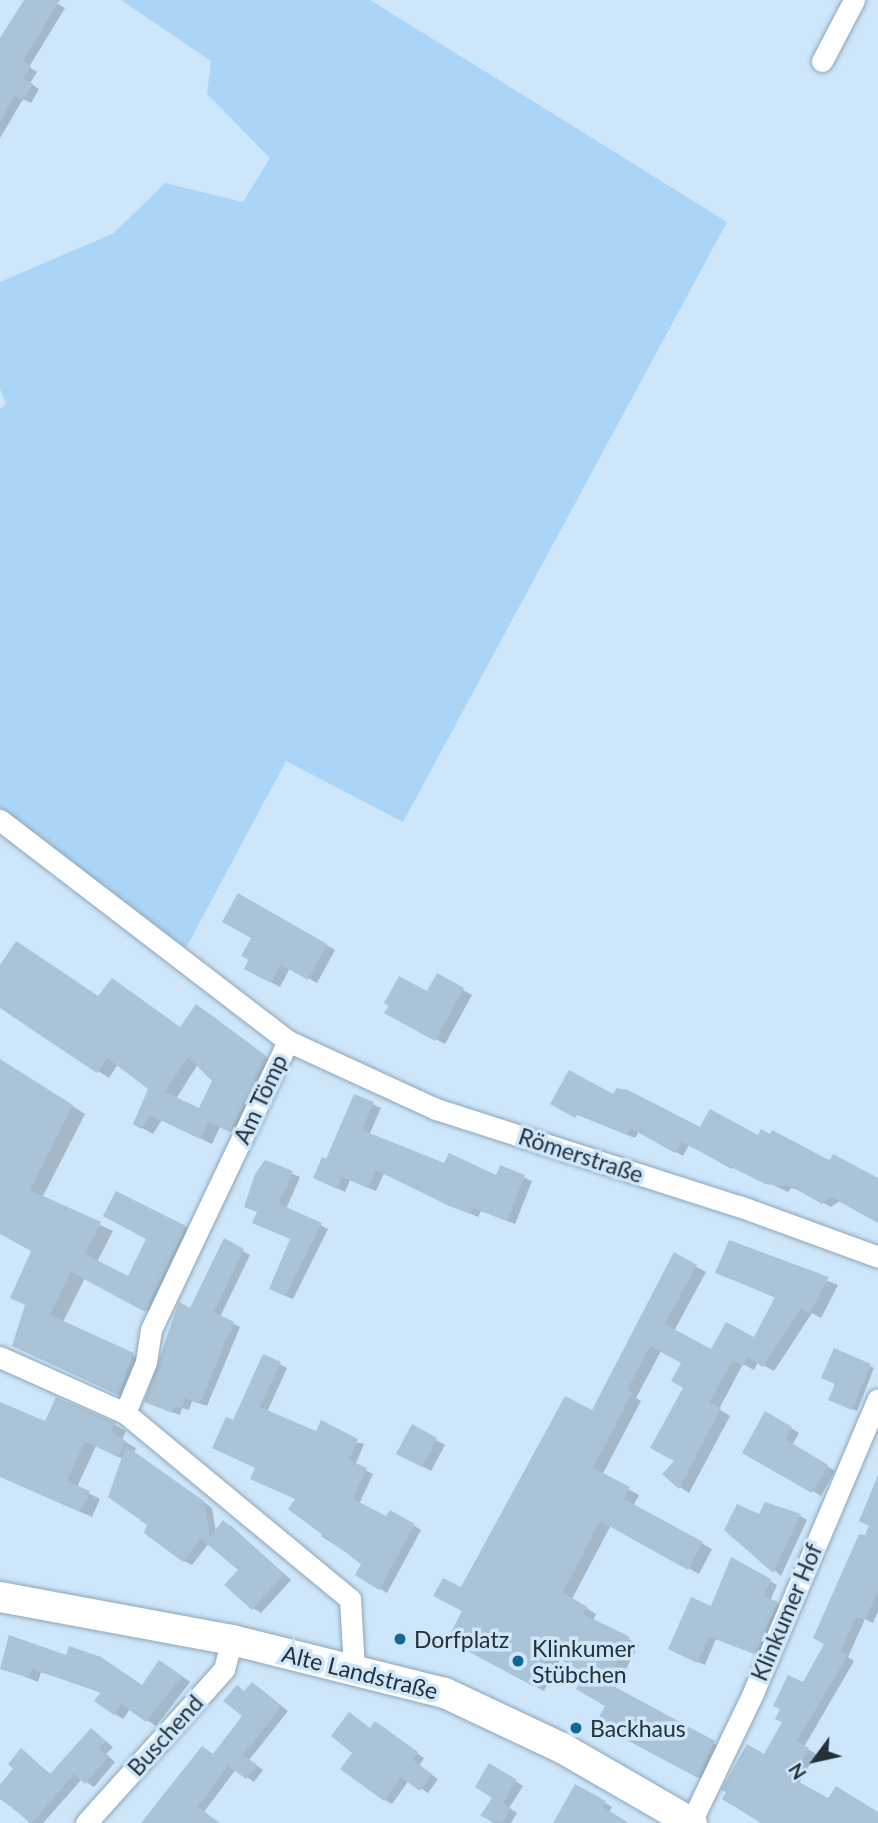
<!DOCTYPE html>
<html>
<head>
<meta charset="utf-8">
<style>
  body { margin:0 }
  #map { position:relative; width:878px; height:1823px; overflow:hidden; background:#cde6fa; font-family:Lato,sans-serif }
  div>[style] { position:absolute }
  [style*='--x'] { left:calc(var(--x)*1px); top:calc(var(--y)*1px); width:calc(var(--w)*1px); rotate:calc(var(--a)*1deg) }
  .green>* { inset:0; background:#aad5f6 }
  .shadow>* { inset:0; background:#0003 }
  .building>* { inset:0; background:#aac3d6 }
  .roads { filter:drop-shadow(0 0 2px #8da5b8) drop-shadow(0 0 2px #8da5b8) }
  .street>* { height:21px; margin:-10.5px; padding:0 10.5px; transform-origin:10.5px; border-radius:10.5px; background:#fff }
  .secondary>* { height:30px; margin:-15px; padding:0 15px; transform-origin:15px; border-radius:15px; background:#fff }
  .dots>* { width:19px; height:19px; translate:-50% -50%; box-sizing:border-box; border:4px solid #cde6fa; border-radius:50% }
  span { translate:-50% -50%; white-space:nowrap; text-align:center; line-height:1.15; -webkit-text-stroke:7px #cde6fa; paint-order:stroke }
  .street-label { font-size:23px; color:#263037 }
  .poi-label { font-size:23px; color:#263037 }
  .left { translate:0 -50%; text-align:left }
  .north { position:absolute; left:780px; top:1725px; width:70px; height:70px; -webkit-text-stroke:5px #cde6fa; paint-order:stroke; rotate:237deg; font-size:19px; font-weight:700; line-height:28px; text-align:center; color:#263037 }
  .north::after { content:''; display:block; margin:auto; width:24px; height:32px; background:#263037; clip-path:polygon(50% 0,100% 100%,50% 72%,0 100%) }
</style>
</head>
<body>
<div id="map">
  <div class="green">
    <i style="clip-path:polygon(121px 0,370px 0,727px 222px,403px 822px,286px 761px,186px 948px,0 808px,0 409px,6px 404px,0 389px,0 282px,114px 233px,165px 183px,243px 202px,270px 158px,207px 94px,211px 61px)"></i>
  </div>
  <div class="shadow">
    <i style="clip-path:polygon(25px 0,51px 0,65px 8px,29px 67px,37px 72px,30px 83px,39px 89px,31px 103px,23px 99px,0 138px,0 39px)"></i>
    <i style="clip-path:polygon(239px 895px,335px 950px,317px 983px,290px 968px,280px 987px,246px 968px,253px 937px)"></i>
    <i style="clip-path:polygon(evenodd,0 968px,182px 1028px,207px 1012px,276px 1064px,241px 1137px,220px 1127px,212px 1144px,162px 1120px,153px 1134px,135px 1124px,150px 1088px,118px 1064px,109px 1078px,0 1006px,0 968px,198px 1064px,214px 1081px,200px 1110px,176px 1099px,198px 1064px)"></i>
    <i style="clip-path:polygon(438px 976px,472px 995px,445px 1044px,387px 1013px,428px 993px)"></i>
    <i style="clip-path:polygon(0 1061px,85px 1114px,42px 1198px,113px 1231px,97px 1262px,129px 1279px,185px 1227px,198px 1234px,159px 1317px,85px 1278px,63px 1322px,146px 1362px,131px 1401px,27px 1352px,26px 1305px,33px 1251px,0 1233px)"></i>
    <i style="clip-path:polygon(355px 1096px,381px 1108px,369px 1135px,445px 1165px,497px 1177px,501px 1167px,532px 1181px,515px 1224px,481px 1211px,478px 1217px,384px 1173px,376px 1191px,350px 1180px,345px 1192px,322px 1181px)"></i>
    <i style="clip-path:polygon(614px 1097px,701px 1130px,759px 1138px,878px 1180px,878px 1221px,841px 1200px,831px 1207px,802px 1191px,791px 1188px,788px 1192px,733px 1166px,732px 1169px,689px 1145px,683px 1156px,639px 1131px,635px 1138px,560px 1108px)"></i>
    <i style="clip-path:polygon(265px 1162px,300px 1177px,286px 1209px,328px 1229px,293px 1299px,278px 1293px,292px 1239px,259px 1212px)"></i>
    <i style="clip-path:polygon(225px 1241px,250px 1255px,220px 1317px,240px 1327px,207px 1406px,192px 1401px,189px 1410px,182px 1408px,180px 1415px,153px 1405px)"></i>
    <i style="clip-path:polygon(730px 1242px,838px 1285px,821px 1318px,812px 1313px,774px 1371px,758px 1362px,754px 1370px,743px 1364px,719px 1409px,730px 1416px,689px 1493px,680px 1487px,677px 1461px,686px 1388px,683px 1362px,661px 1351px,636px 1398px,641px 1401px,602px 1475px,639px 1495px,633px 1506px,712px 1549px,699px 1574px,611px 1525px,572px 1599px,596px 1614px,593px 1620px,639px 1645px,615px 1689px,724px 1749px,708px 1782px,617px 1733px,607px 1705px,587px 1672px,561px 1658px,544px 1691px,449px 1639px,464px 1611px,462px 1590px,592px 1412px,675px 1255px,706px 1272px,674px 1331px,712px 1352px,755px 1339px,776px 1298px,718px 1273px)"></i>
    <i style="clip-path:polygon(835px 1351px,874px 1368px,857px 1411px,834px 1401px)"></i>
    <i style="clip-path:polygon(264px 1356px,287px 1368px,267px 1412px,317px 1434px,364px 1444px,355px 1465px,373px 1474px,359px 1504px,387px 1518px,391px 1512px,421px 1530px,387px 1593px,357px 1575px,363px 1563px,321px 1536px,324px 1532px,297px 1499px,257px 1468px,234px 1422px)"></i>
    <i style="clip-path:polygon(0 1403px,46px 1423px,115px 1425px,126px 1431px,122px 1440px,136px 1448px,134px 1452px,212px 1508px,216px 1532px,223px 1522px,231px 1526px,291px 1580px,261px 1613px,253px 1608px,240px 1570px,209px 1543px,192px 1565px,184px 1561px,150px 1525px,123px 1459px,96px 1446px,77px 1487px,100px 1499px,92px 1517px,0 1476px)"></i>
    <i style="clip-path:polygon(766px 1413px,799px 1433px,792px 1445px,835px 1471px,821px 1496px,745px 1452px)"></i>
    <i style="clip-path:polygon(412px 1427px,445px 1445px,431px 1471px,399px 1453px)"></i>
    <i style="clip-path:polygon(878px 1477px,878px 1611px,873px 1623px,865px 1619px,848px 1657px,854px 1661px,804px 1747px,816px 1754px,799px 1783px,829px 1801px,878px 1813px,878px 1823px,766px 1823px,723px 1789px,748px 1746px,765px 1756px,826px 1644px,871px 1526px)"></i>
    <i style="clip-path:polygon(800px 1516px,807px 1520px,781px 1576px,726px 1529px)"></i>
    <i style="clip-path:polygon(732px 1560px,777px 1585px,770px 1601px,784px 1607px,763px 1657px,716px 1639px,705px 1665px,677px 1653px,712px 1608px)"></i>
    <i style="clip-path:polygon(10px 1637px,143px 1687px,169px 1667px,190px 1682px,156px 1726px,130px 1709px,123px 1719px,115px 1714px,102px 1693px,41px 1672px,38px 1682px,1px 1667px)"></i>
    <i style="clip-path:polygon(259px 1688px,288px 1711px,249px 1760px,263px 1770px,254px 1782px,236px 1769px,204px 1812px,219px 1823px,143px 1823px,214px 1756px,245px 1716px,246px 1692px)"></i>
    <i style="clip-path:polygon(382px 1727px,424px 1758px,419px 1766px,438px 1779px,428px 1793px,409px 1780px,392px 1804px,385px 1800px)"></i>
    <i style="clip-path:polygon(92px 1730px,113px 1747px,106px 1754px,115px 1762px,94px 1787px,82px 1779px,43px 1823px,30px 1823px,0 1796px,0 1787px,16px 1768px,21px 1751px,52px 1775px)"></i>
    <i style="clip-path:polygon(490px 1766px,523px 1786px,509px 1808px,517px 1813px,511px 1823px,494px 1823px,483px 1816px,495px 1797px)"></i>
    <i style="clip-path:polygon(576px 1786px,612px 1807px,609px 1812px,626px 1823px,555px 1823px)"></i>
  </div>
  <div class="building">
    <i style="clip-path:polygon(24px 0,60px 0,23px 61px,31px 66px,23px 78px,33px 84px,23px 101px,15px 96px,0 122px,0 38px)"></i>
    <i style="clip-path:polygon(238px 893px,327px 944px,308px 980px,281px 965px,271px 983px,244px 969px,249px 960px,241px 956px,251px 938px,222px 922px)"></i>
    <i style="clip-path:polygon(evenodd,16px 941px,98px 996px,112px 978px,180px 1027px,196px 1004px,266px 1056px,230px 1132px,209px 1122px,200px 1139px,150px 1115px,141px 1129px,133px 1124px,148px 1089px,107px 1058px,97px 1073px,0 1008px,0 965px,16px 941px,188px 1057px,212px 1081px,199px 1108px,165px 1092px,188px 1057px)"></i>
    <i style="clip-path:polygon(437px 973px,464px 988px,435px 1041px,384px 1013px,389px 1006px,384px 1003px,399px 976px,427px 991px)"></i>
    <i style="clip-path:polygon(0 1059px,73px 1105px,30px 1190px,101px 1222px,85px 1254px,128px 1276px,146px 1239px,103px 1216px,116px 1191px,186px 1226px,145px 1312px,71px 1272px,50px 1315px,134px 1353px,118px 1395px,12px 1346px,25px 1305px,10px 1298px,31px 1251px,0 1234px)"></i>
    <i style="clip-path:polygon(569px 1070px,613px 1094px,617px 1088px,628px 1090px,700px 1127px,710px 1109px,758px 1135px,761px 1129px,770px 1134px,772px 1130px,825px 1158px,830px 1160px,833px 1154px,878px 1178px,878px 1223px,831px 1197px,822px 1204px,792px 1187px,765px 1184px,681px 1142px,675px 1153px,630px 1128px,627px 1135px,578px 1114px,575px 1118px,550px 1104px)"></i>
    <i style="clip-path:polygon(354px 1094px,374px 1102px,362px 1130px,444px 1163px,449px 1153px,496px 1175px,500px 1165px,525px 1175px,507px 1221px,473px 1208px,470px 1214px,449px 1206px,376px 1170px,368px 1188px,342px 1177px,337px 1189px,313px 1178px,322px 1157px,326px 1159px)"></i>
    <i style="clip-path:polygon(265px 1160px,293px 1171px,279px 1204px,322px 1223px,285px 1296px,269px 1289px,290px 1239px,252px 1223px,257px 1212px,244px 1207px,255px 1174px)"></i>
    <i style="clip-path:polygon(224px 1238px,244px 1249px,214px 1312px,234px 1322px,200px 1403px,185px 1398px,182px 1408px,175px 1406px,173px 1413px,144px 1402px,179px 1302px,190px 1308px)"></i>
    <i style="clip-path:polygon(729px 1240px,829px 1277px,810px 1313px,801px 1309px,763px 1367px,748px 1357px,743px 1366px,732px 1360px,710px 1402px,721px 1408px,679px 1489px,662px 1474px,674px 1461px,650px 1448px,683px 1388px,671px 1381px,681px 1363px,650px 1346px,627px 1390px,632px 1393px,593px 1468px,630px 1487px,624px 1499px,703px 1542px,688px 1570px,600px 1521px,563px 1592px,587px 1607px,583px 1614px,630px 1637px,606px 1682px,715px 1741px,698px 1778px,604px 1728px,606px 1724px,598px 1719px,605px 1706px,576px 1689px,585px 1673px,550px 1654px,533px 1686px,447px 1640px,462px 1611px,433px 1596px,443px 1578px,461px 1587px,565px 1396px,592px 1410px,674px 1252px,697px 1265px,665px 1324px,711px 1349px,726px 1322px,754px 1337px,775px 1297px,715px 1273px)"></i>
    <i style="clip-path:polygon(834px 1348px,871px 1364px,852px 1410px,828px 1400px,835px 1384px,821px 1378px)"></i>
    <i style="clip-path:polygon(263px 1354px,281px 1362px,260px 1407px,316px 1431px,321px 1420px,358px 1439px,349px 1460px,367px 1468px,353px 1499px,386px 1516px,390px 1510px,415px 1524px,379px 1590px,355px 1575px,361px 1564px,288px 1509px,295px 1499px,250px 1479px,255px 1468px,212px 1448px,226px 1417px,233px 1420px)"></i>
    <i style="clip-path:polygon(56px 1397px,116px 1423px,111px 1432px,126px 1441px,118px 1457px,85px 1441px,67px 1481px,90px 1491px,80px 1512px,0 1477px,0 1402px,45px 1421px)"></i>
    <i style="clip-path:polygon(765px 1411px,792px 1427px,785px 1439px,828px 1465px,812px 1493px,742px 1453px)"></i>
    <i style="clip-path:polygon(412px 1424px,437px 1438px,422px 1467px,396px 1454px)"></i>
    <i style="clip-path:polygon(126px 1446px,204px 1501px,210px 1537px,223px 1520px,284px 1574px,252px 1610px,224px 1585px,238px 1570px,201px 1539px,183px 1562px,144px 1533px,147px 1525px,108px 1497px)"></i>
    <i style="clip-path:polygon(878px 1475px,878px 1591px,865px 1620px,856px 1616px,841px 1652px,848px 1655px,797px 1741px,809px 1748px,792px 1778px,828px 1798px,836px 1786px,878px 1812px,878px 1823px,761px 1823px,722px 1799px,726px 1792px,721px 1790px,747px 1744px,764px 1754px,782px 1722px,775px 1719px,780px 1709px,773px 1706px,788px 1675px,803px 1682px,824px 1644px,813px 1638px,859px 1534px,865px 1535px,869px 1526px,859px 1521px)"></i>
    <i style="clip-path:polygon(765px 1502px,801px 1514px,773px 1573px,724px 1530px,737px 1504px,759px 1514px)"></i>
    <i style="clip-path:polygon(731px 1557px,771px 1579px,764px 1596px,778px 1602px,755px 1654px,709px 1637px,697px 1663px,668px 1649px,691px 1597px,711px 1606px)"></i>
    <i style="clip-path:polygon(9px 1635px,66px 1655px,69px 1646px,101px 1657px,142px 1685px,159px 1660px,182px 1676px,146px 1722px,121px 1704px,114px 1715px,94px 1701px,101px 1692px,32px 1669px,29px 1678px,0 1669px)"></i>
    <i style="clip-path:polygon(252px 1682px,282px 1706px,243px 1755px,257px 1765px,246px 1779px,228px 1766px,198px 1807px,220px 1823px,141px 1823px,202px 1746px,213px 1754px,242px 1716px,223px 1701px,237px 1685px,244px 1691px)"></i>
    <i style="clip-path:polygon(349px 1712px,370px 1728px,375px 1721px,418px 1752px,413px 1760px,432px 1774px,420px 1791px,401px 1777px,384px 1801px,340px 1769px,352px 1753px,331px 1736px)"></i>
    <i style="clip-path:polygon(91px 1728px,106px 1741px,99px 1749px,108px 1757px,85px 1784px,74px 1774px,32px 1823px,0 1799px,0 1784px,13px 1769px,8px 1764px,21px 1748px,50px 1774px)"></i>
    <i style="clip-path:polygon(489px 1763px,517px 1780px,503px 1803px,511px 1808px,502px 1823px,480px 1816px,492px 1798px,475px 1787px)"></i>
    <i style="clip-path:polygon(575px 1784px,606px 1801px,603px 1807px,629px 1823px,553px 1823px)"></i>
  </div>
  <div class="roads">
    <div class="street">
      <i style="--x:822;--y:61;--w:69;--a:-62.3"></i>
      <i style="--x:0;--y:820;--w:363;--a:37.5"></i>
      <i style="--x:288;--y:1041;--w:163;--a:24.7"></i>
      <i style="--x:436;--y:1109;--w:318;--a:17.8"></i>
      <i style="--x:739;--y:1206;--w:148;--a:20.1"></i>
      <i style="--x:288;--y:1041;--w:320;--a:115.4"></i>
      <i style="--x:151;--y:1330;--w:32;--a:99"></i>
      <i style="--x:146;--y:1362;--w:55;--a:112.4"></i>
      <i style="--x:125;--y:1413;--w:292;--a:39.6"></i>
      <i style="--x:350;--y:1599;--w:69;--a:86.7"></i>
      <i style="--x:0;--y:1357;--w:137;--a:24.1"></i>
      <i style="--x:691;--y:1822;--w:143;--a:-64.3"></i>
      <i style="--x:753;--y:1693;--w:319;--a:-67"></i>
      <i style="--x:86;--y:1823;--w:207;--a:-48.1"></i>
      <i style="--x:224;--y:1669;--w:30;--a:-75"></i>
    </div>
    <div class="secondary">
      <i style="--x:0;--y:1597;--w:236;--a:10.5"></i>
      <i style="--x:232;--y:1640;--w:219;--a:14"></i>
      <i style="--x:445;--y:1693;--w:129;--a:25.2"></i>
      <i style="--x:562;--y:1748;--w:150;--a:30"></i>
    </div>
  </div>
  <div class="dots">
    <i style="left:400px;top:1639px;background:#156698"></i>
    <i style="left:518px;top:1661px;background:#156698"></i>
    <i style="left:576px;top:1728px;background:#156698"></i>
  </div>
  <div class="street-label">
    <span style="left:260px;top:1099px;rotate:-65deg">Am Tömp</span>
    <span style="left:581px;top:1155px;rotate:18deg">Römerstraße</span>
    <span style="left:786px;top:1612px;rotate:-67deg">Klinkumer Hof</span>
    <span style="left:360px;top:1672px;rotate:14deg">Alte Landstraße</span>
    <span style="left:165px;top:1735px;rotate:-48deg">Buschend</span>
  </div>
  <div class="poi-label">
    <span class="left" style="left:414px;top:1639px">Dorfplatz</span>
    <span class="left" style="left:532px;top:1661px">Klinkumer<br>Stübchen</span>
    <span class="left" style="left:590px;top:1728px">Backhaus</span>
  </div>
  <div class="north">N</div>
</div>
</body>
</html>
